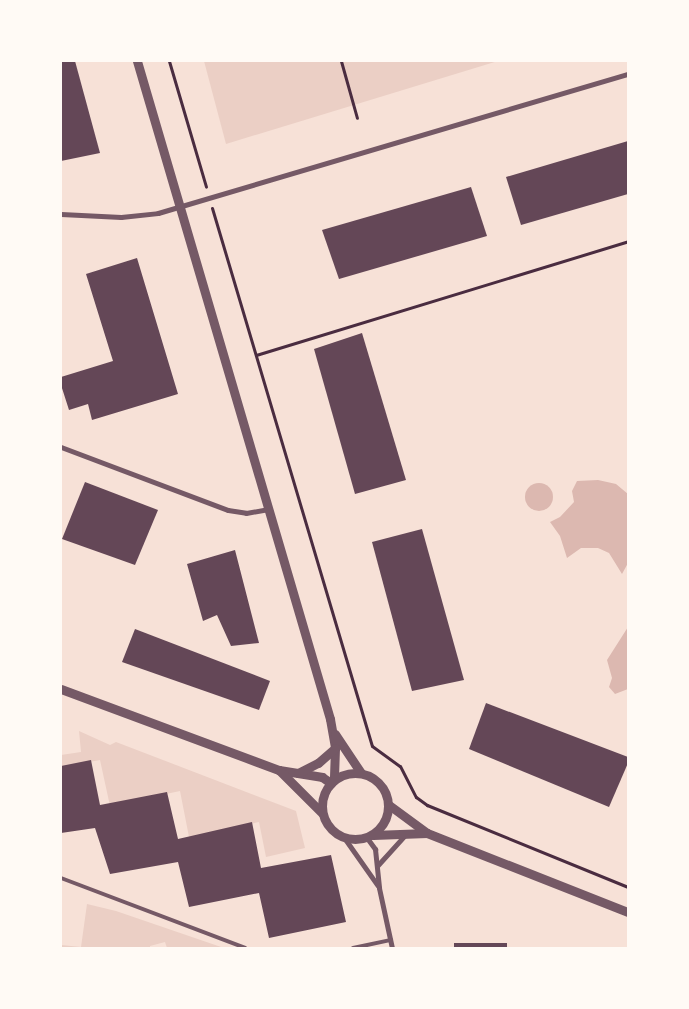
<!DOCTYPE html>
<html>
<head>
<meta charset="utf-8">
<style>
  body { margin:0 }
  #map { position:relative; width:689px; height:1009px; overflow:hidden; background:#f7e1d7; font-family:"Exo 2",sans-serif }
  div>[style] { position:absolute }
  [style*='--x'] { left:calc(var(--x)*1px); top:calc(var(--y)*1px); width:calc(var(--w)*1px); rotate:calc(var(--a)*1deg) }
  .green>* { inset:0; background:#ebcfc5 }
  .water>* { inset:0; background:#dcb8b0 }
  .round { border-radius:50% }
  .building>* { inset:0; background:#644757 }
  .path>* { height:3px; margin:-1.5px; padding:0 1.5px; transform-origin:1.5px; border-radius:1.5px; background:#4a2c40 }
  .service>* { height:4px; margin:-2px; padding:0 2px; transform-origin:2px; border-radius:2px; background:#755966 }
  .minor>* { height:5px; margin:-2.5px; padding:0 2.5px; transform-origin:2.5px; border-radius:2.5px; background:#755966 }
  .tertiary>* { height:9px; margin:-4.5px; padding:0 4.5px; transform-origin:4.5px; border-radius:4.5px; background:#755966 }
  .tertiary>.ring { margin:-4.5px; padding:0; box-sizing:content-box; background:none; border:9px solid #755966; border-radius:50% }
  span { translate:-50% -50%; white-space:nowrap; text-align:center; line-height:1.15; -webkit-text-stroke:4.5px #fffaf5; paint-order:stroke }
  .frame { position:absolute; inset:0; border:62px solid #fffaf5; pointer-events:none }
</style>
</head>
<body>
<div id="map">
  <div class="green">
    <i style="clip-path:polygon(204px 61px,498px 61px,226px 144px)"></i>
    <i style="clip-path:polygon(79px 731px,110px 745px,116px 742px,296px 811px,305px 848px,266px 857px,259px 822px,189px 837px,180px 791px,110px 806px,100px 760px,61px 767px,61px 755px,81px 752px)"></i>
    <i style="clip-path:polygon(87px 904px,116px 911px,224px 948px,167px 948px,165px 942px,150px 946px,150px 948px,61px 948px,61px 945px,81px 947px)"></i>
  </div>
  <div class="water">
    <i style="clip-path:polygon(598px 480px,616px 484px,628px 494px,628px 563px,622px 574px,609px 553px,598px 548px,581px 548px,567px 558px,560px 536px,550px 522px,560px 517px,574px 502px,572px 491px,577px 481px)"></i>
    <i class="round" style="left:525px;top:483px;width:28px;height:28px"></i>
    <i style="clip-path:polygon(628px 627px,628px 689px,615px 694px,609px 687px,612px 678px,607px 660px)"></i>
  </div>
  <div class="building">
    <i style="clip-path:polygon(61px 61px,75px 61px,100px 153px,61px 161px)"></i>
    <i style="clip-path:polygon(628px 141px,628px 194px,521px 225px,506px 177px)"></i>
    <i style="clip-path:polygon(471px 187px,487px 236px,339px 279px,322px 230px)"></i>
    <i style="clip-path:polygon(137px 258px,178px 394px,92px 420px,88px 404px,69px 410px,61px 385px,61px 377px,113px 361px,86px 274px)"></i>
    <i style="clip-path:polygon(362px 333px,406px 480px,355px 494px,314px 349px)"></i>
    <i style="clip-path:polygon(85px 482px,158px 510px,135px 565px,62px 539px)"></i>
    <i style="clip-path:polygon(422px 529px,464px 680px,412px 691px,372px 542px)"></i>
    <i style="clip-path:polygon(235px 550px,259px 643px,231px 646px,217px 615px,203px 621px,187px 564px)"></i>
    <i style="clip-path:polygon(135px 629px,270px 681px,259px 710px,122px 662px)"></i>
    <i style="clip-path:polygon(486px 703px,628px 757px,628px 763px,609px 807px,469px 749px)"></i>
    <i style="clip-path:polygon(91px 760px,100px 805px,167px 792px,178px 839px,252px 822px,261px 868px,331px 855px,346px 922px,269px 938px,259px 893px,189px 907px,178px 862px,110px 874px,95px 828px,61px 833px,61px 766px)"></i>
    <i style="clip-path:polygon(454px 943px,507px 943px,507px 948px,454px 948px)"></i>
  </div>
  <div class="path">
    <i style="--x:169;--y:61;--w:131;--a:73.6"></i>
    <i style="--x:341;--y:61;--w:59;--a:74.3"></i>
    <i style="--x:212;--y:208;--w:561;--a:73.44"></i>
    <i style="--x:372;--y:746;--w:34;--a:36"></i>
    <i style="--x:400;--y:766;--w:35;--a:63"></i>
    <i style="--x:416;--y:797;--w:14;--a:36"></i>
    <i style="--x:427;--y:805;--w:217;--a:22.2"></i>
    <i style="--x:256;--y:355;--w:389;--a:-17"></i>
  </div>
  <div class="service">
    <i style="--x:61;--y:878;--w:197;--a:20.8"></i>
    <i style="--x:353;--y:948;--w:39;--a:-12"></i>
  </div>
  <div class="minor">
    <i style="--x:61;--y:214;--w:60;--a:2.9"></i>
    <i style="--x:121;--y:217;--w:37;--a:-6"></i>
    <i style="--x:158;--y:213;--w:490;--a:-16.5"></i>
    <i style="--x:61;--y:447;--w:178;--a:20.7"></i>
    <i style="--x:228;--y:510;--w:18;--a:9"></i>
    <i style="--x:246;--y:513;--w:23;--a:-10"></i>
    <i style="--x:367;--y:838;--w:14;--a:54"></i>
    <i style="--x:375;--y:849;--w:39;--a:84"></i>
    <i style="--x:379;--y:888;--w:61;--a:77.8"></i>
    <i style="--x:345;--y:839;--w:57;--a:54.9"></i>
    <i style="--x:377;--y:866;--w:42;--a:-47.9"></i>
  </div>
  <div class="tertiary">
    <i style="--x:137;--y:61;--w:686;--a:73.65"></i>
    <i style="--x:330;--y:719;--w:29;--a:80"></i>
    <i style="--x:335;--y:748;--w:32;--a:92"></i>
    <i style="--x:61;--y:689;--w:233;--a:20.4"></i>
    <i style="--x:279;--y:770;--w:44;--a:9.2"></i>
    <i style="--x:322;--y:777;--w:11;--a:34"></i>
    <i style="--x:335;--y:734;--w:47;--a:56.3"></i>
    <i style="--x:279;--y:770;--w:61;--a:45"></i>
    <i class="ring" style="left:322px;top:773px;width:57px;height:57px"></i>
    <i style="--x:298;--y:773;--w:22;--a:-27"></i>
    <i style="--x:318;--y:763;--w:23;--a:-41"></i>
    <i style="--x:389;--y:805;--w:47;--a:36.4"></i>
    <i style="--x:427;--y:833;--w:216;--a:21.5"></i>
    <i style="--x:373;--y:835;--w:54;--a:-2.1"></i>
  </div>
  <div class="frame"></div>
</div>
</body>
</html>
